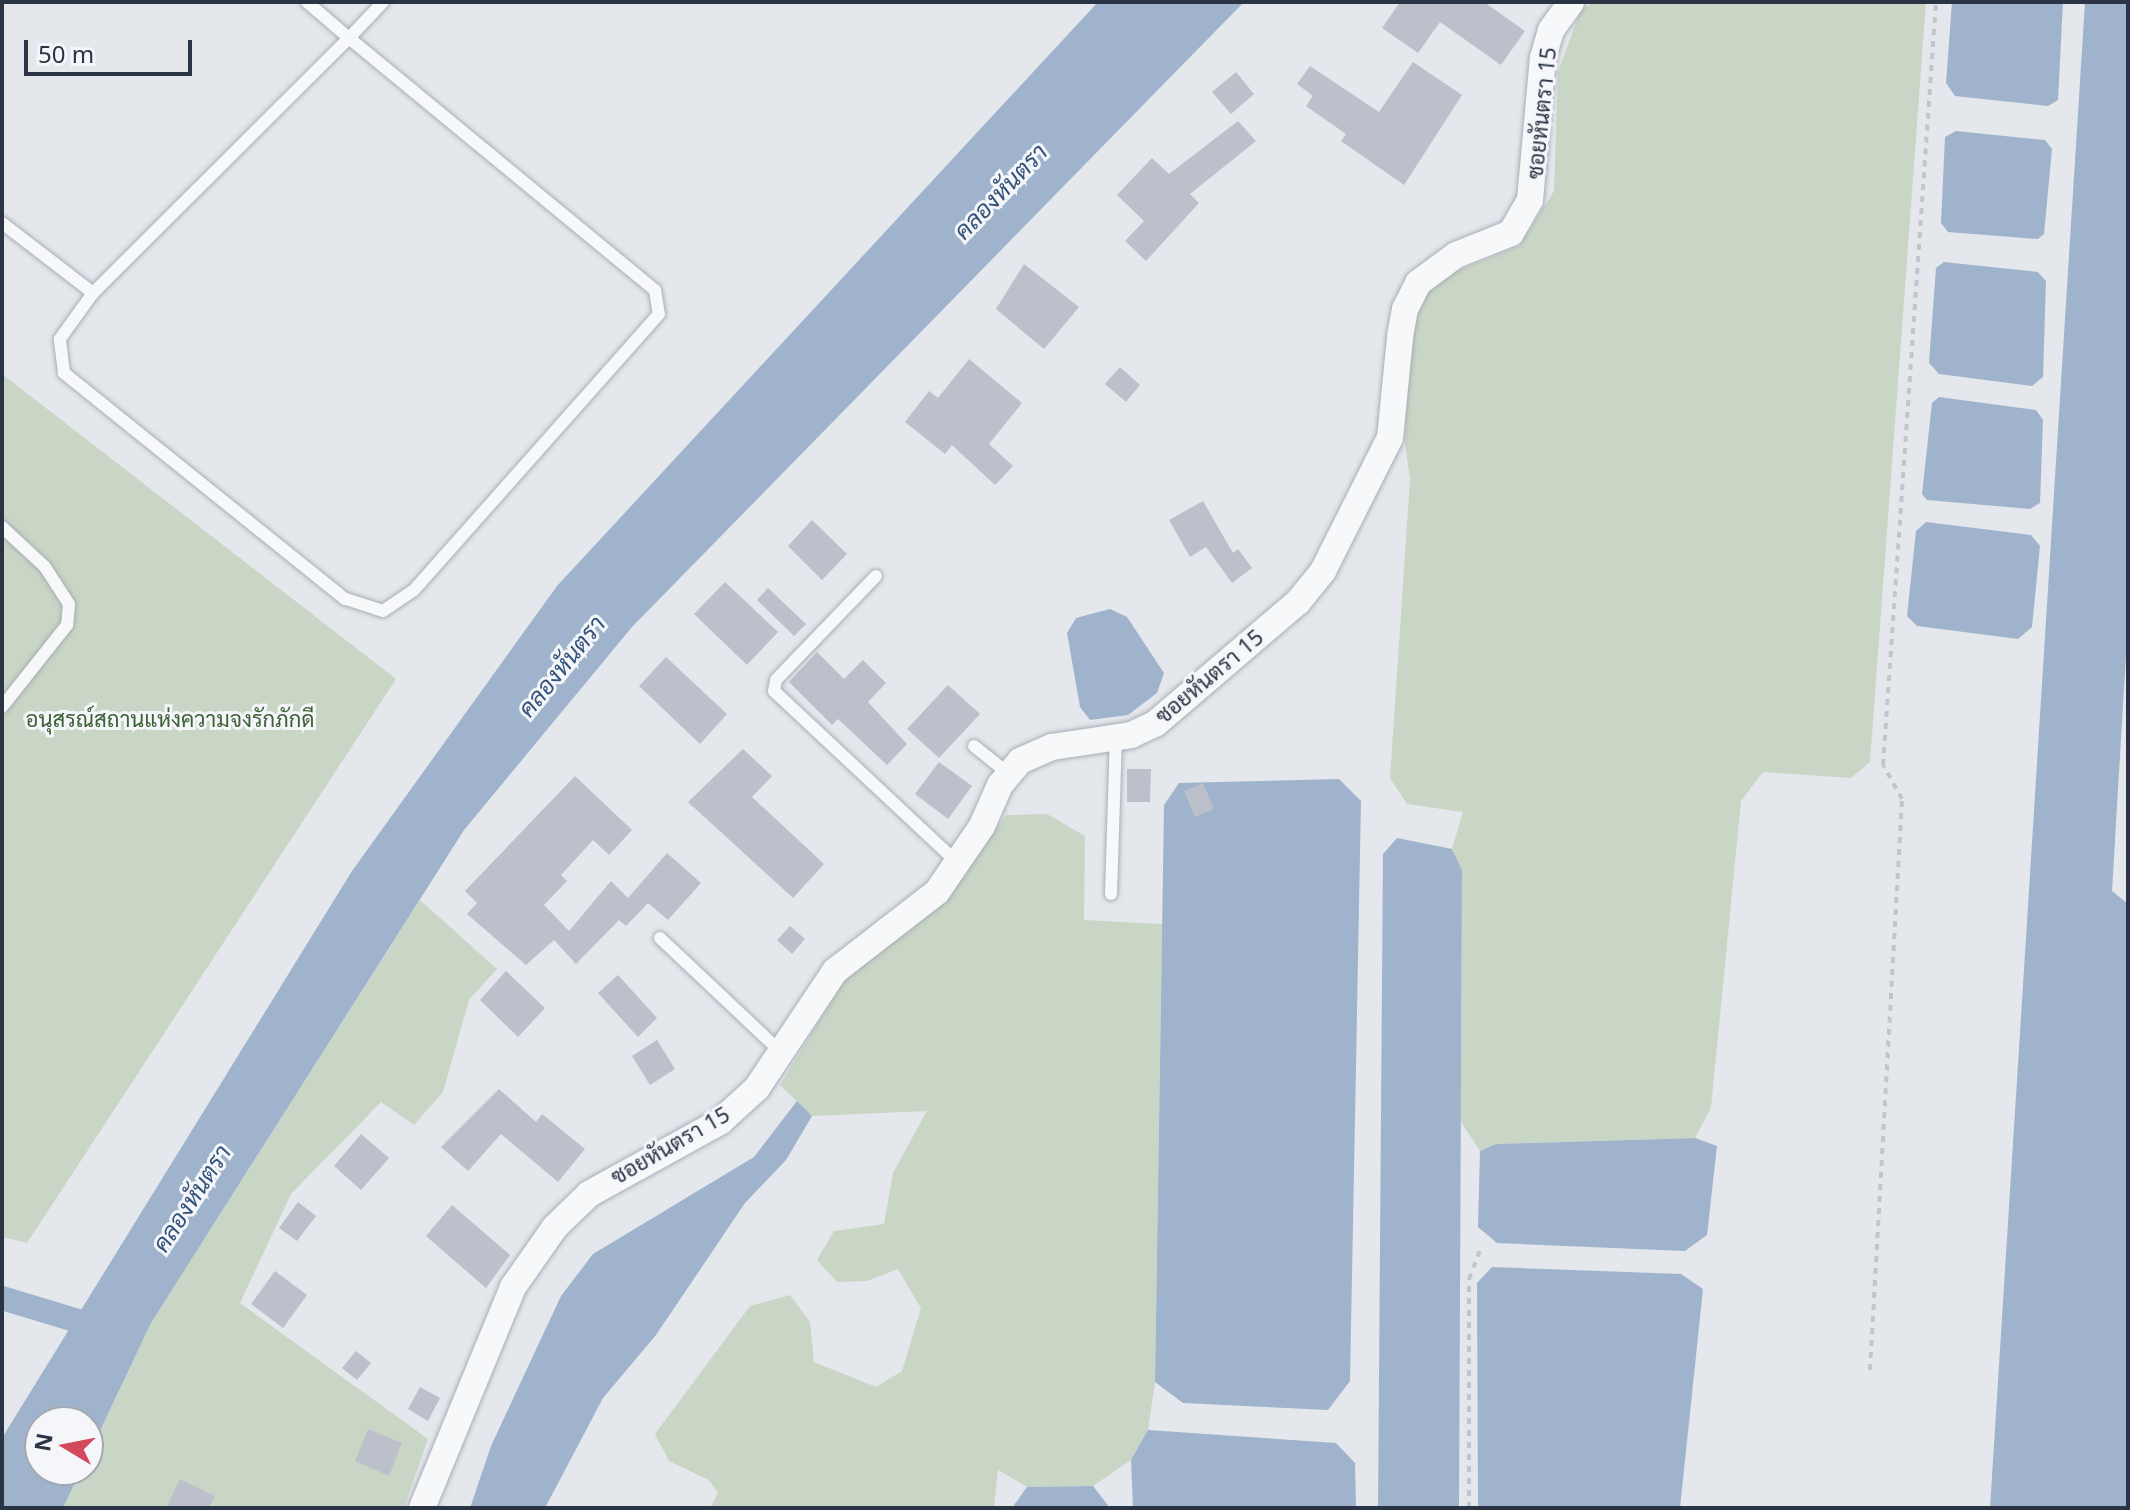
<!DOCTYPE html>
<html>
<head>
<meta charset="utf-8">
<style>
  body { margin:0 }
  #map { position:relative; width:2130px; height:1510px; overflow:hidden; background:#e4e7ec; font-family:"Noto Sans",Sarabun,sans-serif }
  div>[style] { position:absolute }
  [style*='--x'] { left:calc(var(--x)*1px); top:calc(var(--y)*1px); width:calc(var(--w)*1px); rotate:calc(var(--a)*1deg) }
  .green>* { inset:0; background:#c9d6c5 }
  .water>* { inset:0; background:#9fb4cc }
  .canal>* { height:24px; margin:-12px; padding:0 12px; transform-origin:12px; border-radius:12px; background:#9fb4cc }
  .building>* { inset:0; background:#bbc0ca }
  .path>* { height:4px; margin-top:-2px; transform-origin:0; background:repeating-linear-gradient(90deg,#c2c5cb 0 6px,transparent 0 12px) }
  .roads { filter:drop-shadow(0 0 2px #a9aeb7) drop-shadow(0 0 2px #a9aeb7) }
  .service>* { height:12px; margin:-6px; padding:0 6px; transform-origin:6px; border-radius:6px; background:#f7f8fa }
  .minor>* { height:26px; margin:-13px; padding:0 13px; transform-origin:13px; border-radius:13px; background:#f7f8fa }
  span { translate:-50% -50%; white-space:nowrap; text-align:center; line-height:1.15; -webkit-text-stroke:6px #f4f6f9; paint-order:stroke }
  .street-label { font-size:22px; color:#2b3445 }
  .park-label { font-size:22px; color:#3f6138 }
  .water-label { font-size:24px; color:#34527a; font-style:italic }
  .frame { position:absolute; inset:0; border:4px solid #2b3445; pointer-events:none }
  .north { position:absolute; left:24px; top:1406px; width:80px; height:80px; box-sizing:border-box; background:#f4f6f9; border:2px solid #a4a8b1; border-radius:50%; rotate:280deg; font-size:22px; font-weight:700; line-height:32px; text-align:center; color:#2b3445 }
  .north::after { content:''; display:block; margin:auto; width:28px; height:36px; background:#d1495b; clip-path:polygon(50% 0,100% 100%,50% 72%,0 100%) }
  .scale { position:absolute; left:24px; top:40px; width:168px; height:36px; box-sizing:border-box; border:4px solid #2b3445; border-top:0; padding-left:10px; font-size:24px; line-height:28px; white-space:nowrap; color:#2b3445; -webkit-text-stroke:6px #f4f6f9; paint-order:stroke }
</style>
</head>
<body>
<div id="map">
  <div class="green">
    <i style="clip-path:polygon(1595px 2px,1926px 2px,1870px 762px,1851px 778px,1763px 772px,1741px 801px,1711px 1108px,1695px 1138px,1496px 1144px,1480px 1151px,1461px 1122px,1462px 870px,1452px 849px,1463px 812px,1407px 804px,1390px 778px,1410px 479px,1405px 443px,1409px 339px,1420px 301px,1441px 277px,1519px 246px,1554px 191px,1558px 72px,1581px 9px)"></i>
    <i style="clip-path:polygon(2px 374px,396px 679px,27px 1243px,2px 1237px)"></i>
    <i style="clip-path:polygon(1047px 814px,1085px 836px,1084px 920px,1162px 924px,1155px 1382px,1148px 1430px,1131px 1460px,1093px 1486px,1027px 1487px,998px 1470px,994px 1508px,710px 1508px,718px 1493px,709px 1480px,669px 1461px,655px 1434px,750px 1306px,790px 1295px,810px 1322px,814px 1362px,876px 1387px,902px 1371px,921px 1308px,898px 1269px,867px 1281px,837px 1282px,817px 1260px,834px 1231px,884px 1224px,893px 1173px,927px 1111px,812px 1116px,780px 1085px,843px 982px,940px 904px,1006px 815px)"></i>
    <i style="clip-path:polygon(420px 900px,497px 969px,469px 1000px,443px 1092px,414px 1125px,381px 1102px,291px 1194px,240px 1303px,428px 1439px,404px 1508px,63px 1508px,81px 1470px,88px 1470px,88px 1456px,151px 1323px)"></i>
  </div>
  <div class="water">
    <i style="clip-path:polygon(1098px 2px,1244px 2px,632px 627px,464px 830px,151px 1323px,88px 1456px,88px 1422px,40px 1422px,40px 1470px,81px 1470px,63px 1508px,2px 1508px,2px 1438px,352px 871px,557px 586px)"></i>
    <i style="clip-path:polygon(1952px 2px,2063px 2px,2058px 100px,2048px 106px,1955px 96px,1946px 83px)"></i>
    <i style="clip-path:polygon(2085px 2px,2128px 2px,2128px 621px,2112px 891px,2128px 904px,2128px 1508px,1990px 1508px)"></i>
    <i style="clip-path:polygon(1956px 131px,2045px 140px,2052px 149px,2044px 234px,2038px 239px,1948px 232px,1941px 223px,1945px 137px)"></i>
    <i style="clip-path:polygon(1944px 262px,2038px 272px,2046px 281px,2043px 377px,2032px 386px,1939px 374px,1929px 363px,1936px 268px)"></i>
    <i style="clip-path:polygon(1939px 397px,2036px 410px,2043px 420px,2040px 503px,2030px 509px,1927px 500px,1922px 494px,1932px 403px)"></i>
    <i style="clip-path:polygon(1926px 522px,2031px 535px,2040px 546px,2032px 627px,2018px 639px,1917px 626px,1907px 616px,1916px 531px)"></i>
    <i style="clip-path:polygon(1110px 609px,1127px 617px,1164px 673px,1157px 693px,1128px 715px,1090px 720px,1080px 707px,1067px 633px,1076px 618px)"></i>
    <i style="clip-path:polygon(1339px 779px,1361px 801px,1350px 1381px,1328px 1410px,1183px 1403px,1155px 1382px,1164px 805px,1179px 783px)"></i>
    <i style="clip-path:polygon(1397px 838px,1452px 849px,1462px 870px,1459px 1508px,1378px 1508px,1383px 854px)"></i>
    <i style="clip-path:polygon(797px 1101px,812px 1116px,786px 1160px,745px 1203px,656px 1335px,603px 1398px,545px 1508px,470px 1508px,491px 1446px,561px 1296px,593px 1254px,754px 1157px)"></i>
    <i style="clip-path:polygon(1695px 1138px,1717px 1146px,1707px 1235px,1685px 1251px,1497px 1243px,1478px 1227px,1480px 1151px,1496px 1144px)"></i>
    <i style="clip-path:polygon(1492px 1267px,1681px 1274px,1703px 1289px,1680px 1508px,1478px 1508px,1477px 1283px)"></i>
    <i style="clip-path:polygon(1148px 1430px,1336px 1443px,1355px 1463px,1356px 1508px,1133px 1508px,1131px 1460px)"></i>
    <i style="clip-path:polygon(1093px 1486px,1110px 1508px,1012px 1508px,1027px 1487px)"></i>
  </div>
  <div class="canal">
    <i style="--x:2;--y:1298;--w:108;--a:16.8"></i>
  </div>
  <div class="building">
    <i style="clip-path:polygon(1400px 2px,1484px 2px,1525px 31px,1501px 65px,1440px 22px,1418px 53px,1382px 28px)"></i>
    <i style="clip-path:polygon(1413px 62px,1462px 95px,1404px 185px,1341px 141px,1346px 134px,1306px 106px,1313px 96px,1297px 84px,1310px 66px,1379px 112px)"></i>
    <i style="clip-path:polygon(1236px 72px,1254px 94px,1231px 114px,1212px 92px)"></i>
    <i style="clip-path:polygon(1238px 121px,1256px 141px,1190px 194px,1199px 203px,1146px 261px,1125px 241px,1144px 221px,1117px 195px,1152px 158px,1169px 174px)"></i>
    <i style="clip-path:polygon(1024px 264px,1079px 307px,1044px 349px,996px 309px)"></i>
    <i style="clip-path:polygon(969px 359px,1022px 403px,989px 444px,1013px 466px,995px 485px,952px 445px,945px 454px,905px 422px,929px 391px,938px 398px)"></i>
    <i style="clip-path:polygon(1120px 367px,1140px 385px,1126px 402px,1105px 384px)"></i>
    <i style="clip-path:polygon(1203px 501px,1233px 553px,1238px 549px,1252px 568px,1232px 583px,1206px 547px,1190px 557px,1169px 520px)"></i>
    <i style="clip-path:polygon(812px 520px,847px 554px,822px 580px,788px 546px)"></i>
    <i style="clip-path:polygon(725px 582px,778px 632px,747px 665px,694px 614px)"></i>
    <i style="clip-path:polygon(768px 588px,806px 624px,794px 636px,757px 600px)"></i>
    <i style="clip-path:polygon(817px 652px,844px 679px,863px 660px,886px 683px,868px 702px,907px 744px,887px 765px,838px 719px,832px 725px,789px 682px)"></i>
    <i style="clip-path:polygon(666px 657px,727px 714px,700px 744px,639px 686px)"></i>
    <i style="clip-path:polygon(948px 685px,980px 714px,939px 758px,907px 729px)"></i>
    <i style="clip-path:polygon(743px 749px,772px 776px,752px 797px,824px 864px,793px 898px,688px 802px)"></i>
    <i style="clip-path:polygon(939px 762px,972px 786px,948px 819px,915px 794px)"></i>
    <i style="clip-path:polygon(1127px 769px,1151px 769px,1150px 802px,1127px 802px)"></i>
    <i style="clip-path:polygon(575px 776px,632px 830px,609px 855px,593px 840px,561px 875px,567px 881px,544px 905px,569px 931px,611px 881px,628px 898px,667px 853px,701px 883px,668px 920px,648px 903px,626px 926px,619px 920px,576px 964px,554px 940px,526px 965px,467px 914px,477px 903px,465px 891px)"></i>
    <i style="clip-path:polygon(1203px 783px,1214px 809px,1195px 817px,1184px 791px)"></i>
    <i style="clip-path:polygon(790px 926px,805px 939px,792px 954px,777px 940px)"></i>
    <i style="clip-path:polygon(506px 971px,545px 1008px,518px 1037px,480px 1000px)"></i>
    <i style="clip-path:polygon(618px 975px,657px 1018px,638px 1037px,598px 993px)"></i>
    <i style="clip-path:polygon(657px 1040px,675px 1069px,650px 1085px,632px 1056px)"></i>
    <i style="clip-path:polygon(499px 1089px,536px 1122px,542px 1114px,585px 1149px,558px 1182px,501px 1134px,468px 1171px,441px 1147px)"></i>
    <i style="clip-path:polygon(361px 1134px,389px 1158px,361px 1190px,334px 1166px)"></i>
    <i style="clip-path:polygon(298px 1202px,316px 1216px,297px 1241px,279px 1228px)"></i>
    <i style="clip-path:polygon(452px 1205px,510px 1255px,486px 1288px,426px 1236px)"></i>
    <i style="clip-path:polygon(275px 1271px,307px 1295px,283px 1328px,251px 1304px)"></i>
    <i style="clip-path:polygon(356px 1351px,371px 1363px,357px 1380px,342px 1368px)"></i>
    <i style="clip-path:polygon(420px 1387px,440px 1398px,428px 1421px,408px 1409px)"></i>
    <i style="clip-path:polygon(368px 1429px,402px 1443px,389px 1476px,355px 1461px)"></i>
    <i style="clip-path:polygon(180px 1479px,215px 1496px,209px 1508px,166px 1508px)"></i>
  </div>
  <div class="path">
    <i style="--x:1870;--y:1370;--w:572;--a:-86.79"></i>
    <i style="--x:1902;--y:799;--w:39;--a:-119"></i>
    <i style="--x:1883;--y:765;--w:765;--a:-86.03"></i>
    <i style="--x:1469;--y:1508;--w:229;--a:-90"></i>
    <i style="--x:1469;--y:1279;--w:30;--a:-69"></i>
  </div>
  <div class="roads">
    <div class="service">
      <i style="--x:307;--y:2;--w:55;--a:40.6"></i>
      <i style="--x:349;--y:38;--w:396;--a:39.5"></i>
      <i style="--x:655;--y:290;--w:24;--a:81"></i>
      <i style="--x:659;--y:314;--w:369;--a:131.6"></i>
      <i style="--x:414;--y:590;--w:37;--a:146"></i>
      <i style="--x:383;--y:611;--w:40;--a:-162"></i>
      <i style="--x:345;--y:599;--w:361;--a:-141.2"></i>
      <i style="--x:64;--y:373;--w:34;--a:-97"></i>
      <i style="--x:60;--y:339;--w:57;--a:-54.3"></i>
      <i style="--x:93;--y:293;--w:361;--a:-44.9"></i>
      <i style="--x:349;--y:38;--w:50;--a:-46.6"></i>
      <i style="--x:2;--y:223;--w:115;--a:37.6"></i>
      <i style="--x:2;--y:527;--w:59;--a:42.9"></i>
      <i style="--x:45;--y:567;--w:44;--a:57"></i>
      <i style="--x:69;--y:604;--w:21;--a:95"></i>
      <i style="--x:67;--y:625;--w:105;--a:128.4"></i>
      <i style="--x:876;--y:576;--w:144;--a:133.9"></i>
      <i style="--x:776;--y:680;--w:11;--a:100"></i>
      <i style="--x:774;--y:691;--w:253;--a:43.1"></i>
      <i style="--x:974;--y:746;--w:45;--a:38.7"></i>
      <i style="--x:1111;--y:894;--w:157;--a:-88.2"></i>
      <i style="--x:660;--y:938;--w:168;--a:43.3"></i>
    </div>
    <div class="minor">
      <i style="--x:422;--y:1508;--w:239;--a:-67.6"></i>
      <i style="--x:513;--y:1287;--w:73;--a:-55"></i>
      <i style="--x:555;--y:1227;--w:47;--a:-44.1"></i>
      <i style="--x:589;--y:1194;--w:151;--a:-28.9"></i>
      <i style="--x:721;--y:1121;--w:49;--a:-42.5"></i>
      <i style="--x:757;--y:1088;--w:141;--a:-56.3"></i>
      <i style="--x:835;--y:971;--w:129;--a:-37.8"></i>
      <i style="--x:937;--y:892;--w:80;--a:-55.7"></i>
      <i style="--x:982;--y:826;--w:45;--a:-66.3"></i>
      <i style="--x:1000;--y:785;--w:31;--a:-50"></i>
      <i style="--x:1020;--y:761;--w:35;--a:-24"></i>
      <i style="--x:1052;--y:747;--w:80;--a:-8.6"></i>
      <i style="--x:1131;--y:735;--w:26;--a:-25"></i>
      <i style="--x:1155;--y:724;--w:188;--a:-40.5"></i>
      <i style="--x:1298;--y:602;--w:40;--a:-51"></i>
      <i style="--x:1323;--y:571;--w:149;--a:-63.3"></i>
      <i style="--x:1390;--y:438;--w:101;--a:-84.3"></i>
      <i style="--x:1400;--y:337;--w:28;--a:-80"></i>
      <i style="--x:1405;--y:309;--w:29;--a:-63"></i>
      <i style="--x:1418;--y:283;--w:47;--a:-36.4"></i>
      <i style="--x:1456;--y:255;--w:59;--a:-21.8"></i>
      <i style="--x:1511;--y:233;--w:38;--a:-60"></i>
      <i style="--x:1530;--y:200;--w:143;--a:-84.8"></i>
      <i style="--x:1543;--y:58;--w:29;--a:-74"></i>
      <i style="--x:1551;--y:30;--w:34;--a:-54"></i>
    </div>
  </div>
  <div class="street-label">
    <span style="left:1541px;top:113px;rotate:-84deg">ซอยหันตรา 15</span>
    <span style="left:1209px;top:676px;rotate:-40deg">ซอยหันตรา 15</span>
    <span style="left:670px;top:1145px;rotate:-30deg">ซอยหันตรา 15</span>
  </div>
  <div class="park-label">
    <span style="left:170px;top:719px">อนุสรณ์สถานแห่งความจงรักภักดี</span>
  </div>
  <div class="water-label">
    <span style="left:1000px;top:191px;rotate:-46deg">คลองหันตรา</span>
    <span style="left:561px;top:666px;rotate:-51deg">คลองหันตรา</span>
    <span style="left:191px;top:1198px;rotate:-57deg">คลองหันตรา</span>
  </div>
  <div class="frame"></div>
  <div class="north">N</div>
  <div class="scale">50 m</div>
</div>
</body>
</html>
